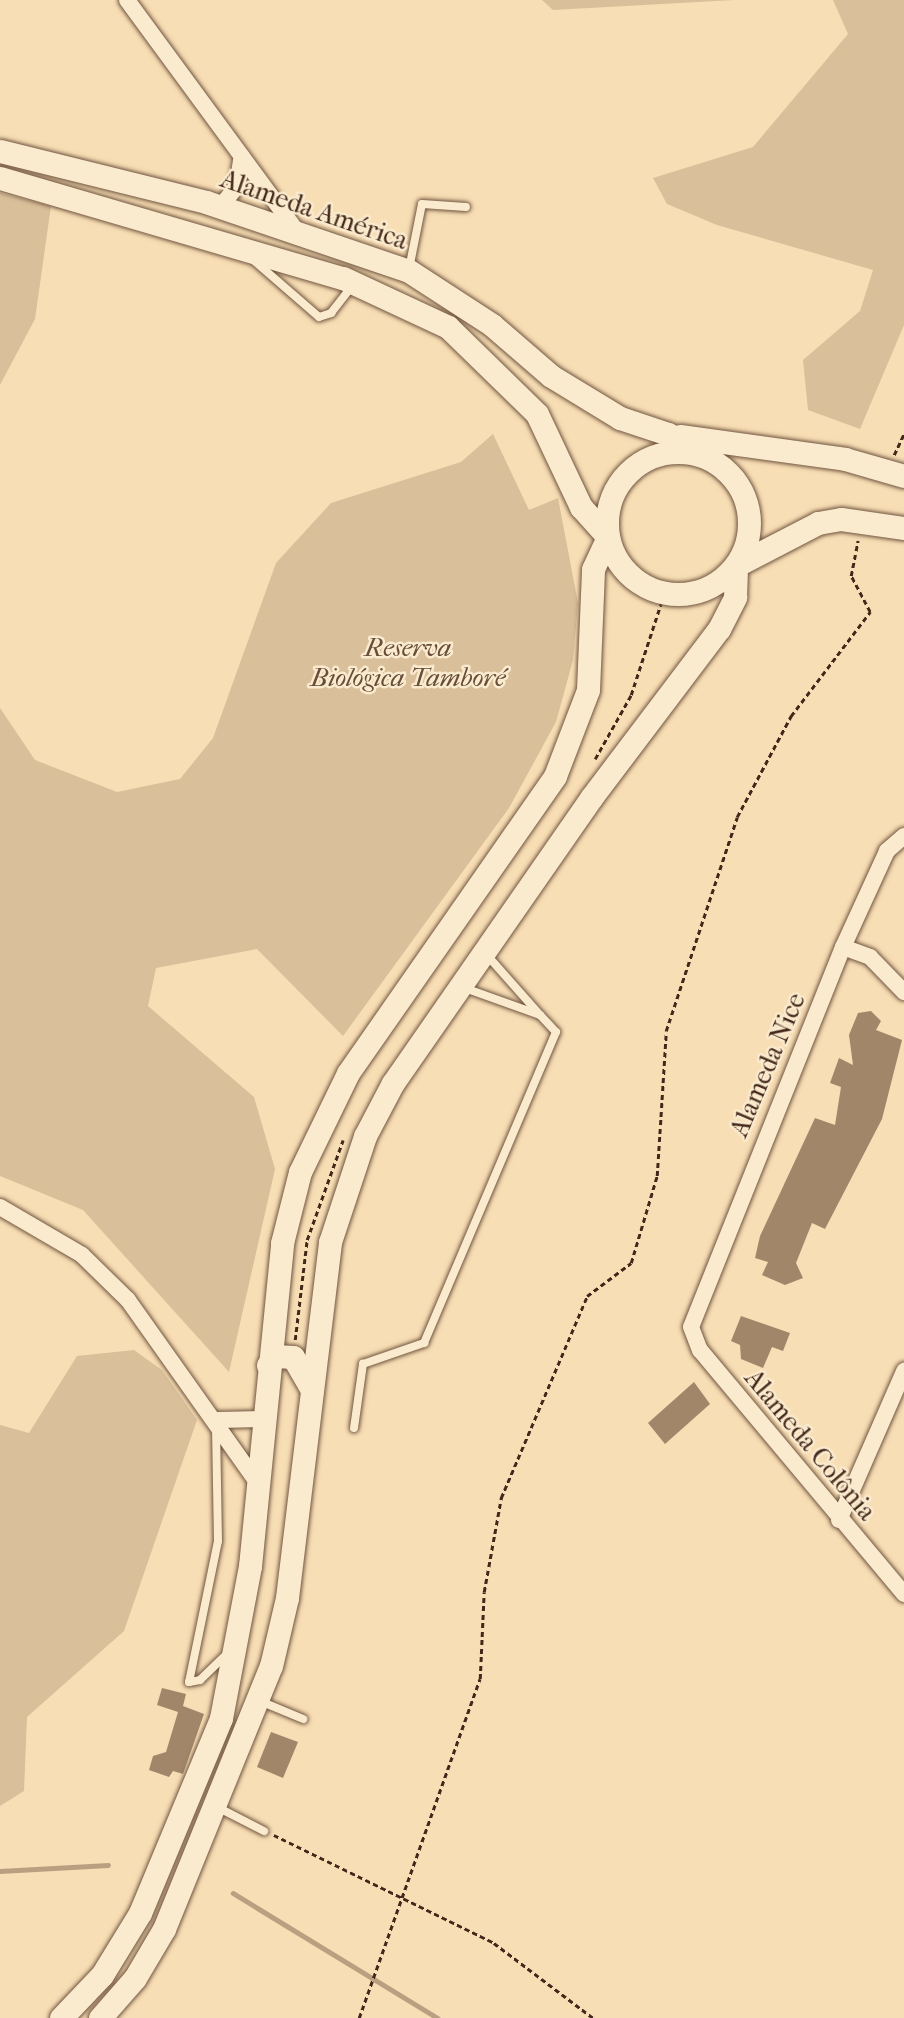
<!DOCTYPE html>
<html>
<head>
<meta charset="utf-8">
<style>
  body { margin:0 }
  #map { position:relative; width:904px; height:2018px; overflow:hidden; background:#f8deb4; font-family:"IM FELL French Canon",serif }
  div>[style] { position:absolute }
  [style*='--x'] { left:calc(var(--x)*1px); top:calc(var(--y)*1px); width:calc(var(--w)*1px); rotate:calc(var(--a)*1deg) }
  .green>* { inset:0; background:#d9bf9a }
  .stream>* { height:4.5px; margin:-2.25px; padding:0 2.25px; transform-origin:2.25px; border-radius:2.25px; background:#baa080 }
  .building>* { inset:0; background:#a1866a }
  .path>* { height:2.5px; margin-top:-1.25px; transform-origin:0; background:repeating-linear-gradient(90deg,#43271a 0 5px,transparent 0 8.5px) }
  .roads { filter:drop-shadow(0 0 2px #705540) drop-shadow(0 0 2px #705540) }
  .lane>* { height:8px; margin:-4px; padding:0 4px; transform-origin:4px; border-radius:4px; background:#faeace }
  .street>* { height:16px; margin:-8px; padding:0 8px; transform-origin:8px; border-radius:8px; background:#faeace }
  .secondary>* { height:23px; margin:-11.5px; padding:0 11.5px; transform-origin:11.5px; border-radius:11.5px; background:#faeace }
  .secondary>.ring { margin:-11.5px; padding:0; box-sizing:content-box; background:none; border:23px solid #faeace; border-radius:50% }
  span { translate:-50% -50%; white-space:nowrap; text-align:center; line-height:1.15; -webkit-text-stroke:5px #faeace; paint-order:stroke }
  .street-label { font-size:26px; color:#43271a }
  .park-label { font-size:26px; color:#684d3a; font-style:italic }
</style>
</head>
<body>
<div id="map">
  <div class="green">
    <i style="clip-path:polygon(542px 0,734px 0,553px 10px)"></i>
    <i style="clip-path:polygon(833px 0,904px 0,904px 325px,860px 429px,808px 410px,803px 360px,860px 311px,873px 270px,717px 225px,667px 204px,653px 178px,753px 147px,848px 34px)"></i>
    <i style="clip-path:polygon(0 193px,51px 206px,35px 319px,0 385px)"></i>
    <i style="clip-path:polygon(493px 434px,529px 510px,558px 498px,578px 603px,573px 660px,556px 722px,509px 808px,343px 1036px,257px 949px,156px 968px,148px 1006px,254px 1097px,275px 1169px,229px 1372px,83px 1210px,0 1176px,0 708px,35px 760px,117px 792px,180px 779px,213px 738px,276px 563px,331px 503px,461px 462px)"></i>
    <i style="clip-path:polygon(134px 1350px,162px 1370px,197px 1420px,124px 1631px,27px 1717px,24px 1791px,0 1806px,0 1425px,29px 1433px,77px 1356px)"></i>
  </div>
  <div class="stream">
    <i style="--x:0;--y:1871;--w:108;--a:-3.2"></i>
    <i style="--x:233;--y:1893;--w:240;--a:31.4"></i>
  </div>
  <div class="building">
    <i style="clip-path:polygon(871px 1011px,881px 1021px,876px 1030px,902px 1040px,882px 1119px,825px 1229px,812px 1223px,796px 1263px,803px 1278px,785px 1285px,762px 1275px,768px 1262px,755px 1258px,760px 1236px,815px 1118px,835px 1125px,841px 1087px,830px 1083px,839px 1058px,853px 1065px,849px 1035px,858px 1013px)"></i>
    <i style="clip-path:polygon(741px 1316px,790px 1333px,783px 1351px,772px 1347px,763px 1368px,741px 1359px,740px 1345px,731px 1341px)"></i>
    <i style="clip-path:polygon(694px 1382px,710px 1404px,665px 1444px,648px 1423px)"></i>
    <i style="clip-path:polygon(162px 1688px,186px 1694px,183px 1706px,204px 1714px,183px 1774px,173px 1771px,169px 1777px,149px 1770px,153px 1756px,166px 1752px,178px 1712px,157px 1705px)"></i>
    <i style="clip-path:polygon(271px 1732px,298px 1742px,283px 1778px,257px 1767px)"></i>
  </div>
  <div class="path">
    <i style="--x:894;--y:455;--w:23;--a:-65"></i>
    <i style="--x:595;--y:759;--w:73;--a:-60.6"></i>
    <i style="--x:631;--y:695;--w:103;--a:-71.9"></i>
    <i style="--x:295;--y:1340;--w:101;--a:-83.2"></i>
    <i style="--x:307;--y:1240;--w:106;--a:-70.2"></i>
    <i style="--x:274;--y:1835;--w:245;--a:26.1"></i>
    <i style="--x:494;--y:1943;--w:124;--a:37.1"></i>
    <i style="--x:359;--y:2018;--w:360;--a:-70.4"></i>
    <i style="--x:480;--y:1679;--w:87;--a:-87.4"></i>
    <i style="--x:484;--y:1592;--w:96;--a:-79.7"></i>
    <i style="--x:501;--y:1498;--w:220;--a:-66.9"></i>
    <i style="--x:587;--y:1296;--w:55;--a:-36.9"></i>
    <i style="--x:631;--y:1263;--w:91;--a:-73.4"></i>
    <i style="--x:657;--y:1176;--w:145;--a:-86.4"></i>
    <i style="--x:666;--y:1031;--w:225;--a:-71.6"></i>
    <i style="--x:737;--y:817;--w:115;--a:-61.9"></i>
    <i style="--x:791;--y:716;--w:131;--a:-52.8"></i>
    <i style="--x:870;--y:612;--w:41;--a:-117.8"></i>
    <i style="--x:851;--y:576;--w:36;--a:-79"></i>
  </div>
  <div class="roads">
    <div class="lane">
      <i style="--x:251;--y:258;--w:90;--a:40.9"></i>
      <i style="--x:319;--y:317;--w:13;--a:-18"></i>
      <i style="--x:331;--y:313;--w:36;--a:-52"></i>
      <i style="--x:409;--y:269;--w:66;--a:-78.7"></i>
      <i style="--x:422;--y:204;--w:44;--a:3.9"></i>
      <i style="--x:486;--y:954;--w:81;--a:48.5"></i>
      <i style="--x:216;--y:1427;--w:114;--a:89"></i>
      <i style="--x:218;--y:1541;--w:144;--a:101.6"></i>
      <i style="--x:189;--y:1682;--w:11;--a:-10"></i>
      <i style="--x:200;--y:1680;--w:36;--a:-44"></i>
      <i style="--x:354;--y:1428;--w:65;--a:-82"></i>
      <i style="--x:363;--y:1364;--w:65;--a:-19"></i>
      <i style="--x:424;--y:1343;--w:338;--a:-67"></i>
      <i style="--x:556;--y:1032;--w:23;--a:-133"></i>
      <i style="--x:540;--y:1015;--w:83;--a:-160.3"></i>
      <i style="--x:260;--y:1701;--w:47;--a:22.7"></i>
      <i style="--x:217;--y:1807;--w:53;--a:27.1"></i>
    </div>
    <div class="street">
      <i style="--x:127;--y:0;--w:285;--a:53.7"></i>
      <i style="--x:221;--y:206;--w:26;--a:-51"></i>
      <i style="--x:237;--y:186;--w:30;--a:-81"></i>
      <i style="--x:904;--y:836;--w:23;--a:139"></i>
      <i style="--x:887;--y:851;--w:106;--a:114.6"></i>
      <i style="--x:843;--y:947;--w:409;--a:111.8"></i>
      <i style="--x:691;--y:1327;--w:25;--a:69"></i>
      <i style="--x:700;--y:1350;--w:318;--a:50.1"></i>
      <i style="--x:843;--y:947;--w:29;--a:20"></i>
      <i style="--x:870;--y:957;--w:49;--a:45.8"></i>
      <i style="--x:0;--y:1207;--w:95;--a:30.3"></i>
      <i style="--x:82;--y:1255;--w:64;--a:44.4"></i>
      <i style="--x:128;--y:1300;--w:222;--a:54.7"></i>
      <i style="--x:218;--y:1420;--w:44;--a:-1.3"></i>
      <i style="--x:839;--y:1520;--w:163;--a:-66.4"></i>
    </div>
    <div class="secondary">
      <i style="--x:0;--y:151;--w:212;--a:13.9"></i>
      <i style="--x:206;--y:202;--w:214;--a:18.8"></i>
      <i style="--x:409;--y:271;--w:99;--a:33"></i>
      <i style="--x:492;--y:325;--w:78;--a:40.8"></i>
      <i style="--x:551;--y:376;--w:81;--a:31.3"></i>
      <i style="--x:620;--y:418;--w:51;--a:18.4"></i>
      <i style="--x:668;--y:434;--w:25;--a:45"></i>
      <i style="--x:0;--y:178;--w:357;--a:16.3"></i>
      <i style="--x:343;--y:278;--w:116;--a:25"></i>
      <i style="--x:448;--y:327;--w:124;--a:44.3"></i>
      <i style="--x:537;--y:414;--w:103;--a:64.7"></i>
      <i style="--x:581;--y:507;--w:39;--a:48"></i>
      <i style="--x:680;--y:436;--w:167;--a:7.9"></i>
      <i style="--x:845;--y:459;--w:61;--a:16.1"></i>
      <i class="ring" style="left:607px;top:452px;width:119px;height:119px"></i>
      <i style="--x:737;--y:565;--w:91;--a:-27.4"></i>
      <i style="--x:818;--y:523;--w:23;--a:-10"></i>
      <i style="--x:841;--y:519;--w:64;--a:8.1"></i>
      <i style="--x:268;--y:1365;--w:11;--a:-52"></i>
      <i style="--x:275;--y:1356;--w:18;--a:3"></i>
      <i style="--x:293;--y:1357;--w:34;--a:60"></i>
      <i style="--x:61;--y:2018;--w:59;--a:-46.4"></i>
      <i style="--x:102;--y:1975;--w:73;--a:-58.5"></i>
      <i style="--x:140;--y:1913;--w:211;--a:-67.4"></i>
      <i style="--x:221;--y:1718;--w:155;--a:-79.2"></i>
      <i style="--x:250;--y:1566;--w:325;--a:-84.3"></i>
      <i style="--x:282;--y:1243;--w:73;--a:-75.8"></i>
      <i style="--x:300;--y:1172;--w:110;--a:-64.1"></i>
      <i style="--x:348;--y:1073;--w:362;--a:-55.1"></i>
      <i style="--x:555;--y:776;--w:92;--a:-69"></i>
      <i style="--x:588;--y:690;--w:121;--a:-87.6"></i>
      <i style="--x:593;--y:569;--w:35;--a:-65"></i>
      <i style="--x:100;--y:2018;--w:53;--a:-48.8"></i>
      <i style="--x:135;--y:1978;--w:57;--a:-59.4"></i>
      <i style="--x:164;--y:1929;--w:284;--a:-67.9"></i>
      <i style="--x:271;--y:1666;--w:70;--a:-76.8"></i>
      <i style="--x:287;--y:1598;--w:359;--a:-83.1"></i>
      <i style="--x:330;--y:1242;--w:112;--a:-71.7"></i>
      <i style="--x:365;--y:1136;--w:60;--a:-62.2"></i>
      <i style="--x:393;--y:1083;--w:347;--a:-55.2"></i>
      <i style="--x:591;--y:798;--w:212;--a:-52.9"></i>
      <i style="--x:719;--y:629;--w:36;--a:-63"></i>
      <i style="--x:735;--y:597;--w:30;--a:-88"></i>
    </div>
  </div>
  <div class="street-label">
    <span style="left:314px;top:210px;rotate:19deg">Alameda América</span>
    <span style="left:768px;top:1065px;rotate:-67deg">Alameda Nice</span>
    <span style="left:810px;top:1445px;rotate:50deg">Alameda Colônia</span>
  </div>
  <div class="park-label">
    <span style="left:408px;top:663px">Reserva<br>Biológica Tamboré</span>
  </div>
</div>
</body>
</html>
